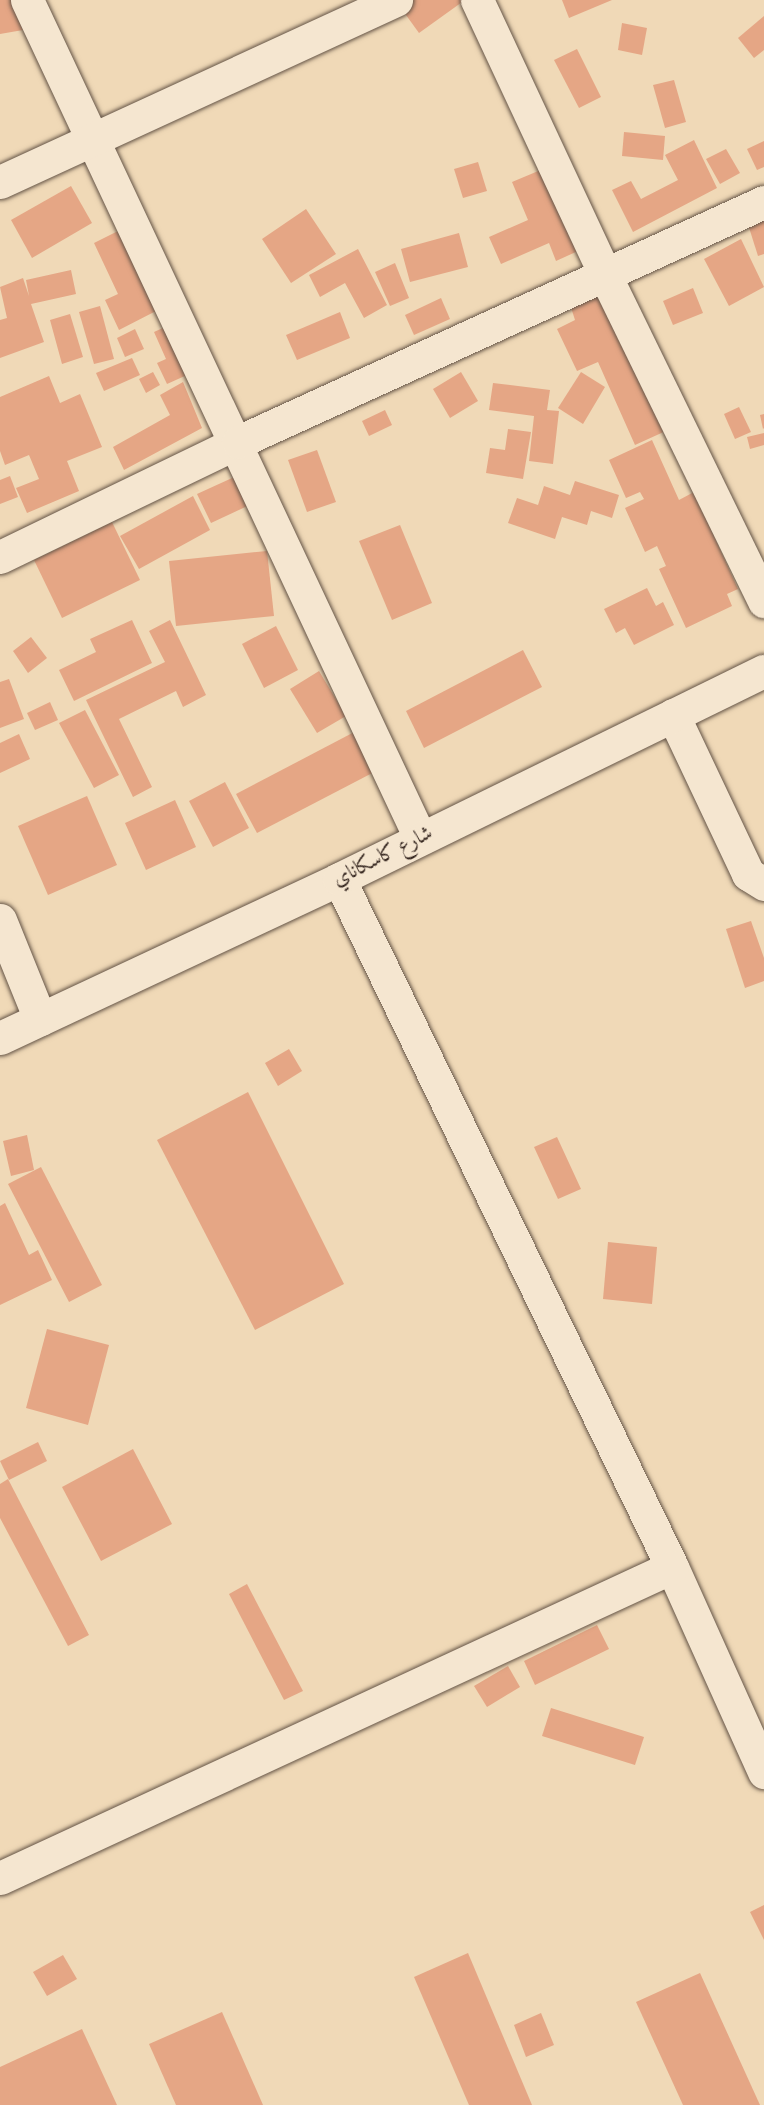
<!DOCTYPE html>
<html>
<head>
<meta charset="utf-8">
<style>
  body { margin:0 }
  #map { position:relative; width:764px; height:2105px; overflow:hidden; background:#f0d9b7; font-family:"Sorts Mill Goudy",Amiri,serif }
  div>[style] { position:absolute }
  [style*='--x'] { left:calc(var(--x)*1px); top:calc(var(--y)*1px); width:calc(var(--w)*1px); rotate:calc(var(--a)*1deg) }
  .building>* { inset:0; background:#e5a685 }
  .roads { filter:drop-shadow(0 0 2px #645446) drop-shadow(0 0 2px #645446) }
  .minor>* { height:33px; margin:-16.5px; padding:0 16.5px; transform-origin:16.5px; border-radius:16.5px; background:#f5e6d0 }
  span { translate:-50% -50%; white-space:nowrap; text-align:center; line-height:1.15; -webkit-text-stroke:4.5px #f5e6d0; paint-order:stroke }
  .street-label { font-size:21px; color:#362720 }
</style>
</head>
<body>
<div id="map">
  <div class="building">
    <i style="clip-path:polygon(0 0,19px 0,23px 30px,0 34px)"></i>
    <i style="clip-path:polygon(403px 0,465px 0,419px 33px,398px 4px)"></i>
    <i style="clip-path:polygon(562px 0,612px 0,569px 18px)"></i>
    <i style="clip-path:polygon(764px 16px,764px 50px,754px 58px,738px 38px)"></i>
    <i style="clip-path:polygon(622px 23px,647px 28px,642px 55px,618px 50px)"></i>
    <i style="clip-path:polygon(577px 49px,601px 97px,579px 108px,554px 60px)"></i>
    <i style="clip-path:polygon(674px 80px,686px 122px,665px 128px,653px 85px)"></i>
    <i style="clip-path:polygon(624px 132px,665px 136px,663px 160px,622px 156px)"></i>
    <i style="clip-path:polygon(694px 140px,717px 188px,633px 232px,612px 190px,631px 181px,641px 199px,678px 180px,665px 155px)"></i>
    <i style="clip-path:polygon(764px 141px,764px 167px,757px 170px,747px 149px)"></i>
    <i style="clip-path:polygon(726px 149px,740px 173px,720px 184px,706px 159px)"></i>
    <i style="clip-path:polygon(478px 162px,487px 191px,463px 198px,454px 169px)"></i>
    <i style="clip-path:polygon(543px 169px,578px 251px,556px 261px,549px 243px,501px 264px,489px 237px,528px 220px,512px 182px)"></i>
    <i style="clip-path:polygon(71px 186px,92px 223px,32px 258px,11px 220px)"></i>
    <i style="clip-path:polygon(306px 209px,336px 254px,291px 283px,262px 239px)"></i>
    <i style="clip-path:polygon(764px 212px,764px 254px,758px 256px,746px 218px)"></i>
    <i style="clip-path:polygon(118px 231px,156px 311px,119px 330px,105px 300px,118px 294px,94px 243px)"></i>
    <i style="clip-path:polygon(459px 233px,468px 267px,410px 282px,401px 249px)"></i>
    <i style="clip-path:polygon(741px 239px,764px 287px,729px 306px,704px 259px)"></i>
    <i style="clip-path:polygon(358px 249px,387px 305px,364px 318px,345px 283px,320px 297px,309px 275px)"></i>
    <i style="clip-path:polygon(395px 263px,409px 298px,390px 306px,375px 272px)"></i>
    <i style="clip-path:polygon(71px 270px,76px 294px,31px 304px,44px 342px,0 358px,0 320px,7px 318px,0 287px,23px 278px,29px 296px,26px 280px)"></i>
    <i style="clip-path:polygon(604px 281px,668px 430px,635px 445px,598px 362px,577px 371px,557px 329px,575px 320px,567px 295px)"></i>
    <i style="clip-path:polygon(693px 288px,703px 313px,673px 325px,663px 301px)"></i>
    <i style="clip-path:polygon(441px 298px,450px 319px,414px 335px,405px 315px)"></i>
    <i style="clip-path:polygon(100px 306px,114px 359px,94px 364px,79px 312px)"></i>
    <i style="clip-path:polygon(340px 312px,350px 338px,297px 360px,286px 335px)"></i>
    <i style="clip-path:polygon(70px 314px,83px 357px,62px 364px,50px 320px)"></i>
    <i style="clip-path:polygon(165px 327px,187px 375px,167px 384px,157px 363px,166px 359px,154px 332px)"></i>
    <i style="clip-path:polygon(135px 329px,144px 349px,125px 357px,117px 338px)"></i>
    <i style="clip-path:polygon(132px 358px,140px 375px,104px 391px,96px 373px)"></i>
    <i style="clip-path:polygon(153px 372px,160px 385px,146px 393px,139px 379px)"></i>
    <i style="clip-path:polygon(461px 372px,478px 401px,450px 418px,433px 389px)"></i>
    <i style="clip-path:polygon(581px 372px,605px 387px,583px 424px,558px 408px)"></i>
    <i style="clip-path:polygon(49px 376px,60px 403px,80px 394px,102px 447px,67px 461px,79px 491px,27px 513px,16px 488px,39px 479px,29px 455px,5px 465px,0 451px,0 397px)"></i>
    <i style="clip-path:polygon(183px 382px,202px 428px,124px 470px,113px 447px,170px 415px,160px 395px)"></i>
    <i style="clip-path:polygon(493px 383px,550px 390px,547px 410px,559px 411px,553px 464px,529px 461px,534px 416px,489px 410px)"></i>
    <i style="clip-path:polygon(739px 407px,751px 432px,735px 439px,724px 414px)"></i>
    <i style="clip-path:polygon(385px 410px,392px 425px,369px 436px,362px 421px)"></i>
    <i style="clip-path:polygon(764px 414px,764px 428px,763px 429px,760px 415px)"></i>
    <i style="clip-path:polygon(508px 429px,531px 432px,523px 479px,486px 473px,490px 448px,505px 450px)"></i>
    <i style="clip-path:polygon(764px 433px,764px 445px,750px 449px,747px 437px)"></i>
    <i style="clip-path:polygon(652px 440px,679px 500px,694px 492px,738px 589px,727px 594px,732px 606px,686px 628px,659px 569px,666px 566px,657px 546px,645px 552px,625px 508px,644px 499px,640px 492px,626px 498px,609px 460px)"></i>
    <i style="clip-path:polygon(317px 450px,336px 502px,307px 512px,288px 460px)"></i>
    <i style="clip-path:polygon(243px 473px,256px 502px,211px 523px,197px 494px)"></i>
    <i style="clip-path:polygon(10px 476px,18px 497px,0 504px,0 480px)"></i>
    <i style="clip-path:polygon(575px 481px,619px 495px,612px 518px,591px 511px,587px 525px,562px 517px,555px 539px,508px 523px,517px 498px,538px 505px,544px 486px,570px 495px)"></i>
    <i style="clip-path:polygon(193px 496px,210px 530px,139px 569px,120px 536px)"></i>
    <i style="clip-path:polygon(112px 522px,140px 580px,62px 618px,34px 560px)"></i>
    <i style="clip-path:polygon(400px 525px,432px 603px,392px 620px,359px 541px)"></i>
    <i style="clip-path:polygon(267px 551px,274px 616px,176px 626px,169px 561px)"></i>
    <i style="clip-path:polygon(647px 588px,656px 606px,663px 602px,674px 625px,634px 645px,625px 628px,616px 633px,604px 609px)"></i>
    <i style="clip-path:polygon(132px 620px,152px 663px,74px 701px,59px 670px,96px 652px,90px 639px)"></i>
    <i style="clip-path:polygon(170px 620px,206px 695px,183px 707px,176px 691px,119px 719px,152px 787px,133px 797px,86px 700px,165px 662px,149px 631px)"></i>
    <i style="clip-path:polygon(276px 626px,298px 670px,264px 688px,242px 644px)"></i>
    <i style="clip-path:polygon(31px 637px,47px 658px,28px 673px,13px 651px)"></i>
    <i style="clip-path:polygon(523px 650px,542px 687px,424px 748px,406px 711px)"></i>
    <i style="clip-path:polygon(319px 671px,346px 716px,317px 733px,290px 689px)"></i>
    <i style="clip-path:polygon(9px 679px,24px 719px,0 728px,0 682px)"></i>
    <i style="clip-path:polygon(50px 702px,58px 720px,35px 730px,27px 713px)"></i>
    <i style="clip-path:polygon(85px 710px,119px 775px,94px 788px,59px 723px)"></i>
    <i style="clip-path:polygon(360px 729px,380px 769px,257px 833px,236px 794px)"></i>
    <i style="clip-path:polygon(19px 734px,30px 759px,0 773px,0 743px)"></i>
    <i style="clip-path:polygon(225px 782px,249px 828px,213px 847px,189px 801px)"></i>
    <i style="clip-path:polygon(87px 796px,117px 865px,48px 895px,18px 826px)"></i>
    <i style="clip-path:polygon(175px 800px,196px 847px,146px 870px,125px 823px)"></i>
    <i style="clip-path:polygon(751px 921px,764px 958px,764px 981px,745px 988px,726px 929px)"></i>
    <i style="clip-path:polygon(289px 1049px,302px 1071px,278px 1086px,265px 1063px)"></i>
    <i style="clip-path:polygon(248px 1092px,344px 1284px,255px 1330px,157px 1140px)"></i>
    <i style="clip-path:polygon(27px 1135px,34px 1170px,11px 1176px,3px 1141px)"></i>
    <i style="clip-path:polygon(557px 1137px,581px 1189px,558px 1199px,534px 1147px)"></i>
    <i style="clip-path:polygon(41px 1167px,102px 1285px,69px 1302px,8px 1184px)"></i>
    <i style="clip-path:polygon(5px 1203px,29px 1255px,38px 1250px,52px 1280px,0 1305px,0 1206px)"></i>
    <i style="clip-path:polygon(608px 1242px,657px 1247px,652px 1304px,603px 1299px)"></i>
    <i style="clip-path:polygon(47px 1329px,109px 1345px,88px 1425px,26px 1408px)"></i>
    <i style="clip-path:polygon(38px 1442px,47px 1461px,9px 1480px,0 1461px)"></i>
    <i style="clip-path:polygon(133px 1449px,172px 1524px,101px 1561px,62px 1487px)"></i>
    <i style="clip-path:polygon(8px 1479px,89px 1635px,68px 1646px,0 1518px,0 1484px)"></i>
    <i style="clip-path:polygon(247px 1584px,303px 1691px,284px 1700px,229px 1594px)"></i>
    <i style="clip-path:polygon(597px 1625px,609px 1649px,535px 1685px,524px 1661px)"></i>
    <i style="clip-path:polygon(508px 1666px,520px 1687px,487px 1707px,474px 1686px)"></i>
    <i style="clip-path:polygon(551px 1708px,644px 1737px,635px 1765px,542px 1736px)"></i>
    <i style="clip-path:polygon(764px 1905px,764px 1940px,750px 1912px)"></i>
    <i style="clip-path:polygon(468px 1953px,532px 2105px,469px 2105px,414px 1977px)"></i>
    <i style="clip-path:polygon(63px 1955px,77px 1979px,47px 1996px,33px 1972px)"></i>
    <i style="clip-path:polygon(700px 1973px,760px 2105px,683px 2105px,636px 2002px)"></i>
    <i style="clip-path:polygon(222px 2012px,263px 2105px,176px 2105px,149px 2044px)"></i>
    <i style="clip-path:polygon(541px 2013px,554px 2045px,526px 2057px,514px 2025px)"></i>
    <i style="clip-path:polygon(82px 2029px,117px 2105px,0 2105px,0 2067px)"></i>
  </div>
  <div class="roads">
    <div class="minor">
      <i style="--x:27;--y:0;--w:926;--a:64.87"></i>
      <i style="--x:477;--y:0;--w:303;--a:65"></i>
      <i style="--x:605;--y:275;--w:363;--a:64"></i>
      <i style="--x:0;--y:182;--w:436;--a:-24.7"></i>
      <i style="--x:0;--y:557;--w:264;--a:-25.8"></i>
      <i style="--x:238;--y:442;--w:578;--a:-24.53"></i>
      <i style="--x:673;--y:715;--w:176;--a:64.7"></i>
      <i style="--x:748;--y:874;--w:19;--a:32"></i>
      <i style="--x:339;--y:879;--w:764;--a:64.17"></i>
      <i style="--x:672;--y:1567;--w:225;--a:65.8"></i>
      <i style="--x:0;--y:920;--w:107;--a:68"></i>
      <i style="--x:0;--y:1038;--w:374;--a:-25.1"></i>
      <i style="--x:339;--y:879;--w:473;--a:-26.1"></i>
      <i style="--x:0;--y:1878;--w:740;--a:-24.83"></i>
    </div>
  </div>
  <div class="street-label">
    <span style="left:383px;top:857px;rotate:-27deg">شارع كاسكاناي</span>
  </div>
</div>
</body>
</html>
